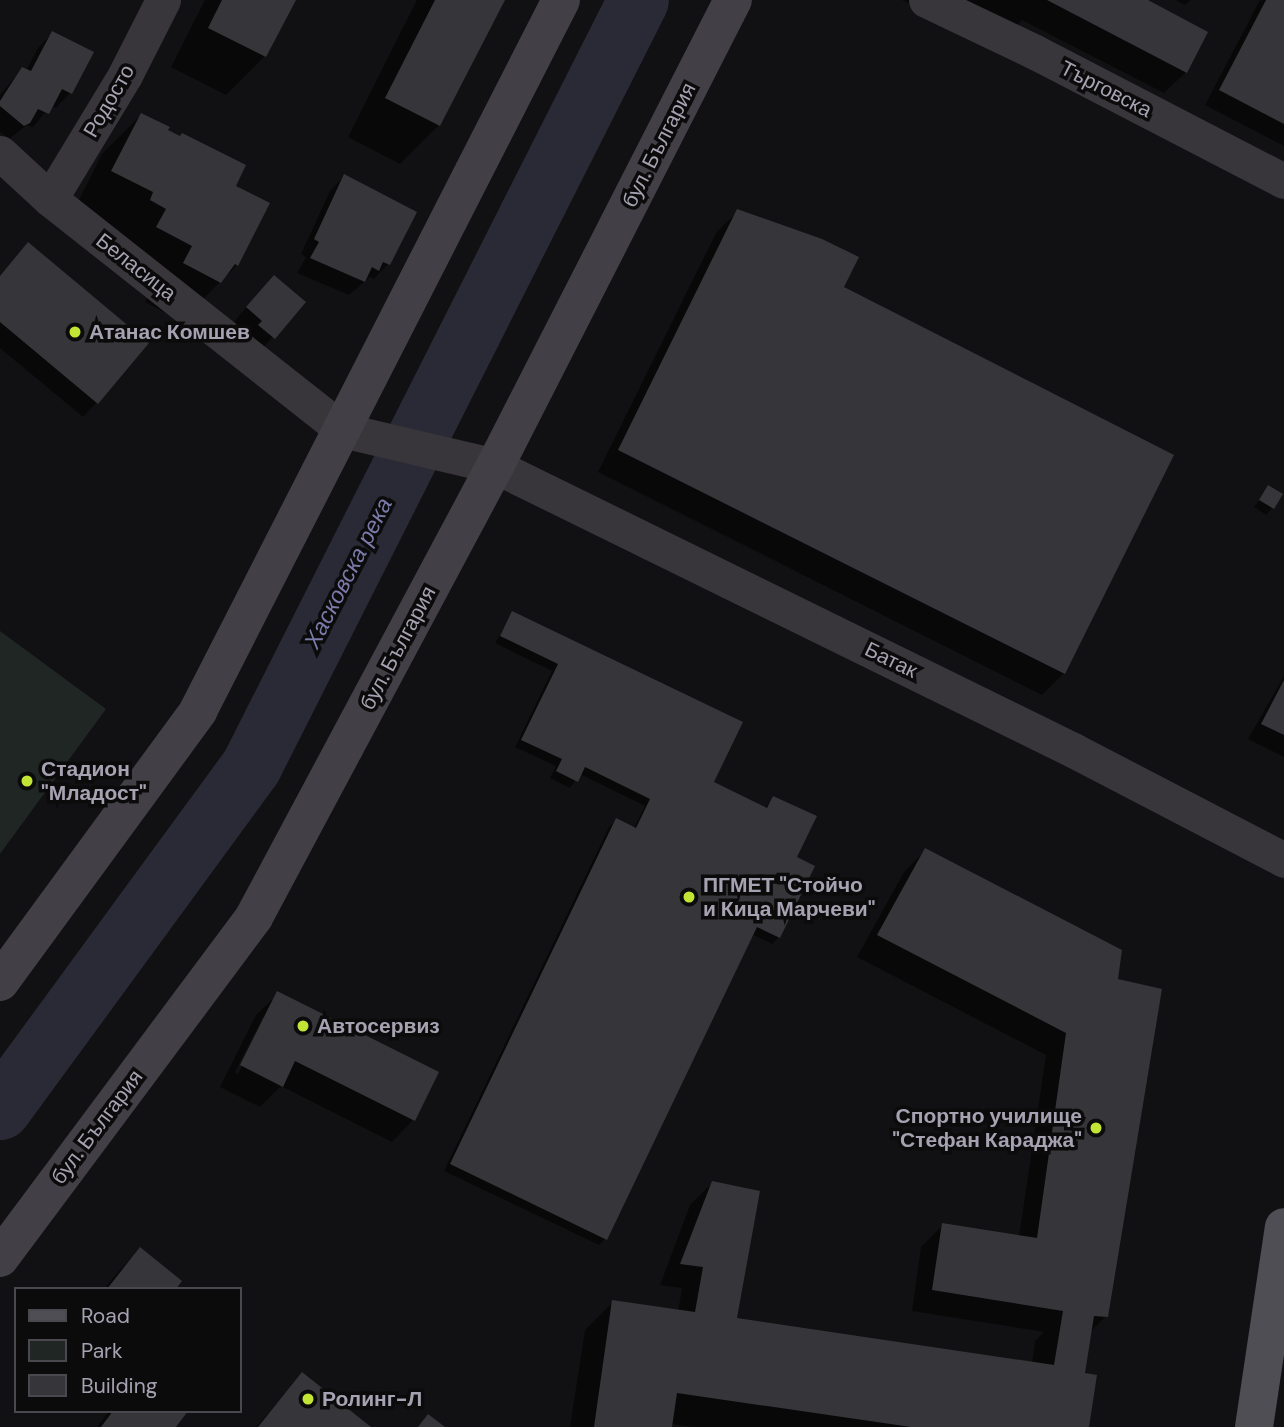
<!DOCTYPE html>
<html>
<head>
<meta charset="utf-8">
<style>
  body { margin:0 }
  #map { position:relative; width:1284px; height:1427px; overflow:hidden; background:#111012; font-family:"DM Sans",sans-serif }
  div>[style] { position:absolute }
  [style*='--x'] { left:calc(var(--x)*1px); top:calc(var(--y)*1px); width:calc(var(--w)*1px); rotate:calc(var(--a)*1deg) }
  .green>* { inset:0; background:#1f2623 }
  .shadow>* { inset:0; background:#0007 }
  .river>* { height:61px; margin:-30.5px; padding:0 30.5px; transform-origin:30.5px; border-radius:30.5px; background:#2a2a36 }
  .building>* { inset:0; background:#363539 }
  .street>* { height:35px; margin:-17.5px; padding:0 17.5px; transform-origin:17.5px; border-radius:17.5px; background:#38363b }
  .secondary>* { height:38px; margin:-19px; padding:0 19px; transform-origin:19px; border-radius:19px; background:#424046 }
  .primary>* { height:38px; margin:-19px; padding:0 19px; transform-origin:19px; border-radius:19px; background:#504e55 }
  .dots>* { width:19px; height:19px; translate:-50% -50%; box-sizing:border-box; border:4px solid #0c0b0c; border-radius:50% }
  span { translate:-50% -50%; white-space:nowrap; text-align:center; line-height:1.15; -webkit-text-stroke:7px #0c0b0c; paint-order:stroke }
  .street-label { font-size:21px; color:#a6a2b1 }
  .poi-label { font-size:21px; color:#a6a2b1; font-weight:700 }
  .left { translate:0 -50%; text-align:left }
  .right { translate:-100% -50%; text-align:right }
  .water-label { font-size:23px; color:#7b7bab; font-style:italic }
  .legend { position:absolute; left:14px; top:1287px; width:228px; height:126px; box-sizing:border-box; background:#0c0b0c; border:2px solid #4a474e; margin:0; padding:9px 12px; list-style:none; font-size:21px; color:#a6a2b1 }
  .legend li { display:flex; align-items:center; gap:14px; height:35px }
  .legend b { width:35px; border:2px solid #4a474e }
</style>
</head>
<body>
<div id="map">
  <div class="green">
    <i style="clip-path:polygon(0 631px,106px 709px,0 854px)"></i>
  </div>
  <div class="shadow">
    <i style="clip-path:polygon(205px 0,293px 0,265px 56px,226px 95px,171px 67px)"></i>
    <i style="clip-path:polygon(417px 0,503px 0,439px 125px,400px 164px,348px 137px)"></i>
    <i style="clip-path:polygon(902px 0,1144px 0,1186px 72px,1164px 93px,1022px 20px,1005px 37px,948px 24px)"></i>
    <i style="clip-path:polygon(1176px 0,1190px 0,1185px 5px)"></i>
    <i style="clip-path:polygon(1260px 0,1284px 0,1284px 146px,1205px 105px)"></i>
    <i style="clip-path:polygon(52px 33px,70px 93px,56px 108px,51px 105px,33px 127px,27px 125px,9px 139px,0 132px,0 95px,22px 69px,26px 71px,38px 48px)"></i>
    <i style="clip-path:polygon(141px 115px,166px 130px,234px 187px,237px 265px,181px 321px,145px 302px,155px 285px,74px 210px,102px 154px)"></i>
    <i style="clip-path:polygon(344px 176px,415px 212px,388px 264px,374px 279px,370px 277px,349px 295px,297px 273px,306px 257px,301px 254px,330px 191px)"></i>
    <i style="clip-path:polygon(738px 211px,1064px 673px,1042px 695px,598px 472px,716px 233px)"></i>
    <i style="clip-path:polygon(0 276px,97px 402px,83px 417px,0 348px)"></i>
    <i style="clip-path:polygon(260px 291px,304px 302px,259px 352px,233px 323px)"></i>
    <i style="clip-path:polygon(1269px 487px,1272px 508px,1266px 515px,1254px 507px)"></i>
    <i style="clip-path:polygon(513px 613px,711px 783px,765px 808px,774px 798px,795px 858px,812px 867px,779px 937px,772px 944px,751px 934px,605px 1239px,599px 1245px,444px 1171px,609px 827px,616px 820px,634px 828px,645px 806px,580px 774px,570px 788px,550px 778px,556px 766px,515px 747px,552px 671px,495px 643px)"></i>
    <i style="clip-path:polygon(1284px 676px,1284px 757px,1248px 739px)"></i>
    <i style="clip-path:polygon(926px 850px,1116px 980px,1106px 1316px,1089px 1333px,1083px 1375px,1087px 1427px,694px 1427px,671px 1424px,671px 1427px,570px 1427px,585px 1330px,613px 1302px,678px 1312px,682px 1288px,660px 1285px,690px 1205px,712px 1183px,735px 1320px,1032px 1363px,1035px 1341px,1044px 1332px,912px 1311px,921px 1247px,943px 1225px,1019px 1237px,1046px 1055px,857px 957px,904px 872px)"></i>
    <i style="clip-path:polygon(evenodd,278px 994px,413px 1120px,392px 1142px,281px 1086px,260px 1107px,220px 1087px,256px 1015px,278px 994px,263px 1017px,267px 1017px,238px 1074px,235px 1072px,263px 1017px)"></i>
    <i style="clip-path:polygon(141px 1249px,174px 1289px,104px 1289px,119px 1271px)"></i>
    <i style="clip-path:polygon(303px 1374px,368px 1427px,256px 1427px)"></i>
    <i style="clip-path:polygon(109px 1411px,186px 1411px,174px 1427px,97px 1427px)"></i>
  </div>
  <div class="river">
    <i style="--x:0;--y:1109;--w:425;--a:-53.8"></i>
    <i style="--x:251;--y:766;--w:858;--a:-63.2"></i>
  </div>
  <div class="building">
    <i style="clip-path:polygon(222px 0,296px 0,266px 57px,208px 28px)"></i>
    <i style="clip-path:polygon(435px 0,505px 0,440px 126px,385px 98px)"></i>
    <i style="clip-path:polygon(1047px 0,1148px 0,1208px 32px,1187px 73px)"></i>
    <i style="clip-path:polygon(1266px 0,1284px 0,1284px 124px,1219px 90px)"></i>
    <i style="clip-path:polygon(52px 31px,94px 52px,72px 94px,62px 89px,49px 114px,38px 109px,30px 123px,24px 126px,0 106px,0 101px,22px 67px,31px 71px)"></i>
    <i style="clip-path:polygon(141px 113px,170px 127px,168px 130px,180px 136px,182px 133px,246px 165px,236px 186px,270px 203px,238px 266px,235px 264px,221px 283px,183px 263px,192px 246px,156px 227px,166px 209px,150px 200px,153px 192px,111px 171px)"></i>
    <i style="clip-path:polygon(344px 174px,417px 212px,390px 265px,383px 262px,379px 271px,372px 267px,365px 282px,310px 258px,319px 242px,314px 239px)"></i>
    <i style="clip-path:polygon(737px 209px,822px 239px,859px 257px,844px 287px,1174px 455px,1065px 674px,618px 450px)"></i>
    <i style="clip-path:polygon(28px 242px,149px 343px,98px 404px,0 322px,0 276px)"></i>
    <i style="clip-path:polygon(274px 275px,306px 302px,275px 339px,258px 325px,262px 321px,246px 307px)"></i>
    <i style="clip-path:polygon(1268px 485px,1283px 494px,1274px 509px,1259px 500px)"></i>
    <i style="clip-path:polygon(512px 611px,743px 722px,714px 782px,767px 808px,773px 796px,817px 816px,797px 857px,815px 866px,780px 938px,757px 927px,607px 1240px,450px 1164px,616px 818px,636px 828px,650px 799px,585px 767px,578px 782px,556px 771px,562px 759px,521px 740px,558px 664px,500px 636px)"></i>
    <i style="clip-path:polygon(1284px 680px,1284px 735px,1261px 724px)"></i>
    <i style="clip-path:polygon(925px 848px,1122px 950px,1118px 979px,1162px 989px,1108px 1317px,1094px 1316px,1085px 1373px,1097px 1375px,1089px 1427px,911px 1427px,677px 1393px,672px 1427px,594px 1427px,612px 1300px,695px 1312px,703px 1267px,680px 1264px,712px 1181px,760px 1191px,737px 1318px,1054px 1365px,1063px 1311px,932px 1290px,942px 1223px,1037px 1238px,1066px 1033px,877px 935px)"></i>
    <i style="clip-path:polygon(277px 991px,439px 1072px,415px 1121px,295px 1061px,283px 1087px,240px 1065px)"></i>
    <i style="clip-path:polygon(140px 1247px,182px 1281px,176px 1289px,107px 1289px)"></i>
    <i style="clip-path:polygon(302px 1372px,371px 1427px,258px 1427px)"></i>
    <i style="clip-path:polygon(113px 1411px,188px 1411px,176px 1427px,101px 1427px)"></i>
    <i style="clip-path:polygon(428px 1414px,445px 1427px,418px 1427px)"></i>
  </div>
  <div class="street">
    <i style="--x:926;--y:0;--w:121;--a:25.5"></i>
    <i style="--x:1035;--y:52;--w:280;--a:27.4"></i>
    <i style="--x:0;--y:153;--w:68;--a:42.6"></i>
    <i style="--x:50;--y:199;--w:372;--a:38.3"></i>
    <i style="--x:342;--y:430;--w:157;--a:13.2"></i>
    <i style="--x:495;--y:466;--w:644;--a:26.17"></i>
    <i style="--x:1073;--y:750;--w:238;--a:27.5"></i>
    <i style="--x:50;--y:199;--w:145;--a:-58.8"></i>
    <i style="--x:125;--y:75;--w:84;--a:-63.1"></i>
  </div>
  <div class="secondary">
    <i style="--x:0;--y:982;--w:336;--a:-53.8"></i>
    <i style="--x:198;--y:711;--w:798;--a:-62.95"></i>
    <i style="--x:0;--y:1258;--w:425;--a:-53.3"></i>
    <i style="--x:254;--y:917;--w:511;--a:-61.88"></i>
    <i style="--x:495;--y:466;--w:523;--a:-62.95"></i>
  </div>
  <div class="primary">
    <i style="--x:1254;--y:1427;--w:202;--a:-81.5"></i>
  </div>
  <div class="dots">
    <i style="left:75px;top:332px;background:#c2e535"></i>
    <i style="left:27px;top:781px;background:#c2e535"></i>
    <i style="left:689px;top:897px;background:#c2e535"></i>
    <i style="left:303px;top:1026px;background:#c2e535"></i>
    <i style="left:1096px;top:1128px;background:#c2e535"></i>
    <i style="left:308px;top:1399px;background:#c2e535"></i>
  </div>
  <div class="street-label">
    <span style="left:1106px;top:89px;rotate:27deg">Търговска</span>
    <span style="left:109px;top:101px;rotate:-60deg">Родосто</span>
    <span style="left:659px;top:145px;rotate:-63deg">бул. България</span>
    <span style="left:136px;top:267px;rotate:38deg">Беласица</span>
    <span style="left:398px;top:648px;rotate:-62deg">бул. България</span>
    <span style="left:891px;top:660px;rotate:26deg">Батак</span>
    <span style="left:97px;top:1127px;rotate:-53deg">бул. България</span>
  </div>
  <div class="poi-label">
    <span class="left" style="left:89px;top:332px">Атанас Комшев</span>
    <span class="left" style="left:41px;top:781px">Стадион<br>"Младост"</span>
    <span class="left" style="left:703px;top:897px">ПГМЕТ "Стойчо<br>и Кица Марчеви"</span>
    <span class="left" style="left:317px;top:1026px">Автосервиз</span>
    <span class="right" style="left:1082px;top:1128px">Спортно училище<br>"Стефан Караджа"</span>
    <span class="left" style="left:322px;top:1399px">Ролинг-Л</span>
  </div>
  <div class="water-label">
    <span style="left:348px;top:573px;rotate:-63deg">Хасковска река</span>
  </div>
  <ul class="legend">
  <li><b style="height:9px;background:#504e55"></b>Road</li>
  <li><b style="height:19px;background:#1f2623"></b>Park</li>
  <li><b style="height:19px;background:#363539"></b>Building</li>
  </ul>
</div>
</body>
</html>
